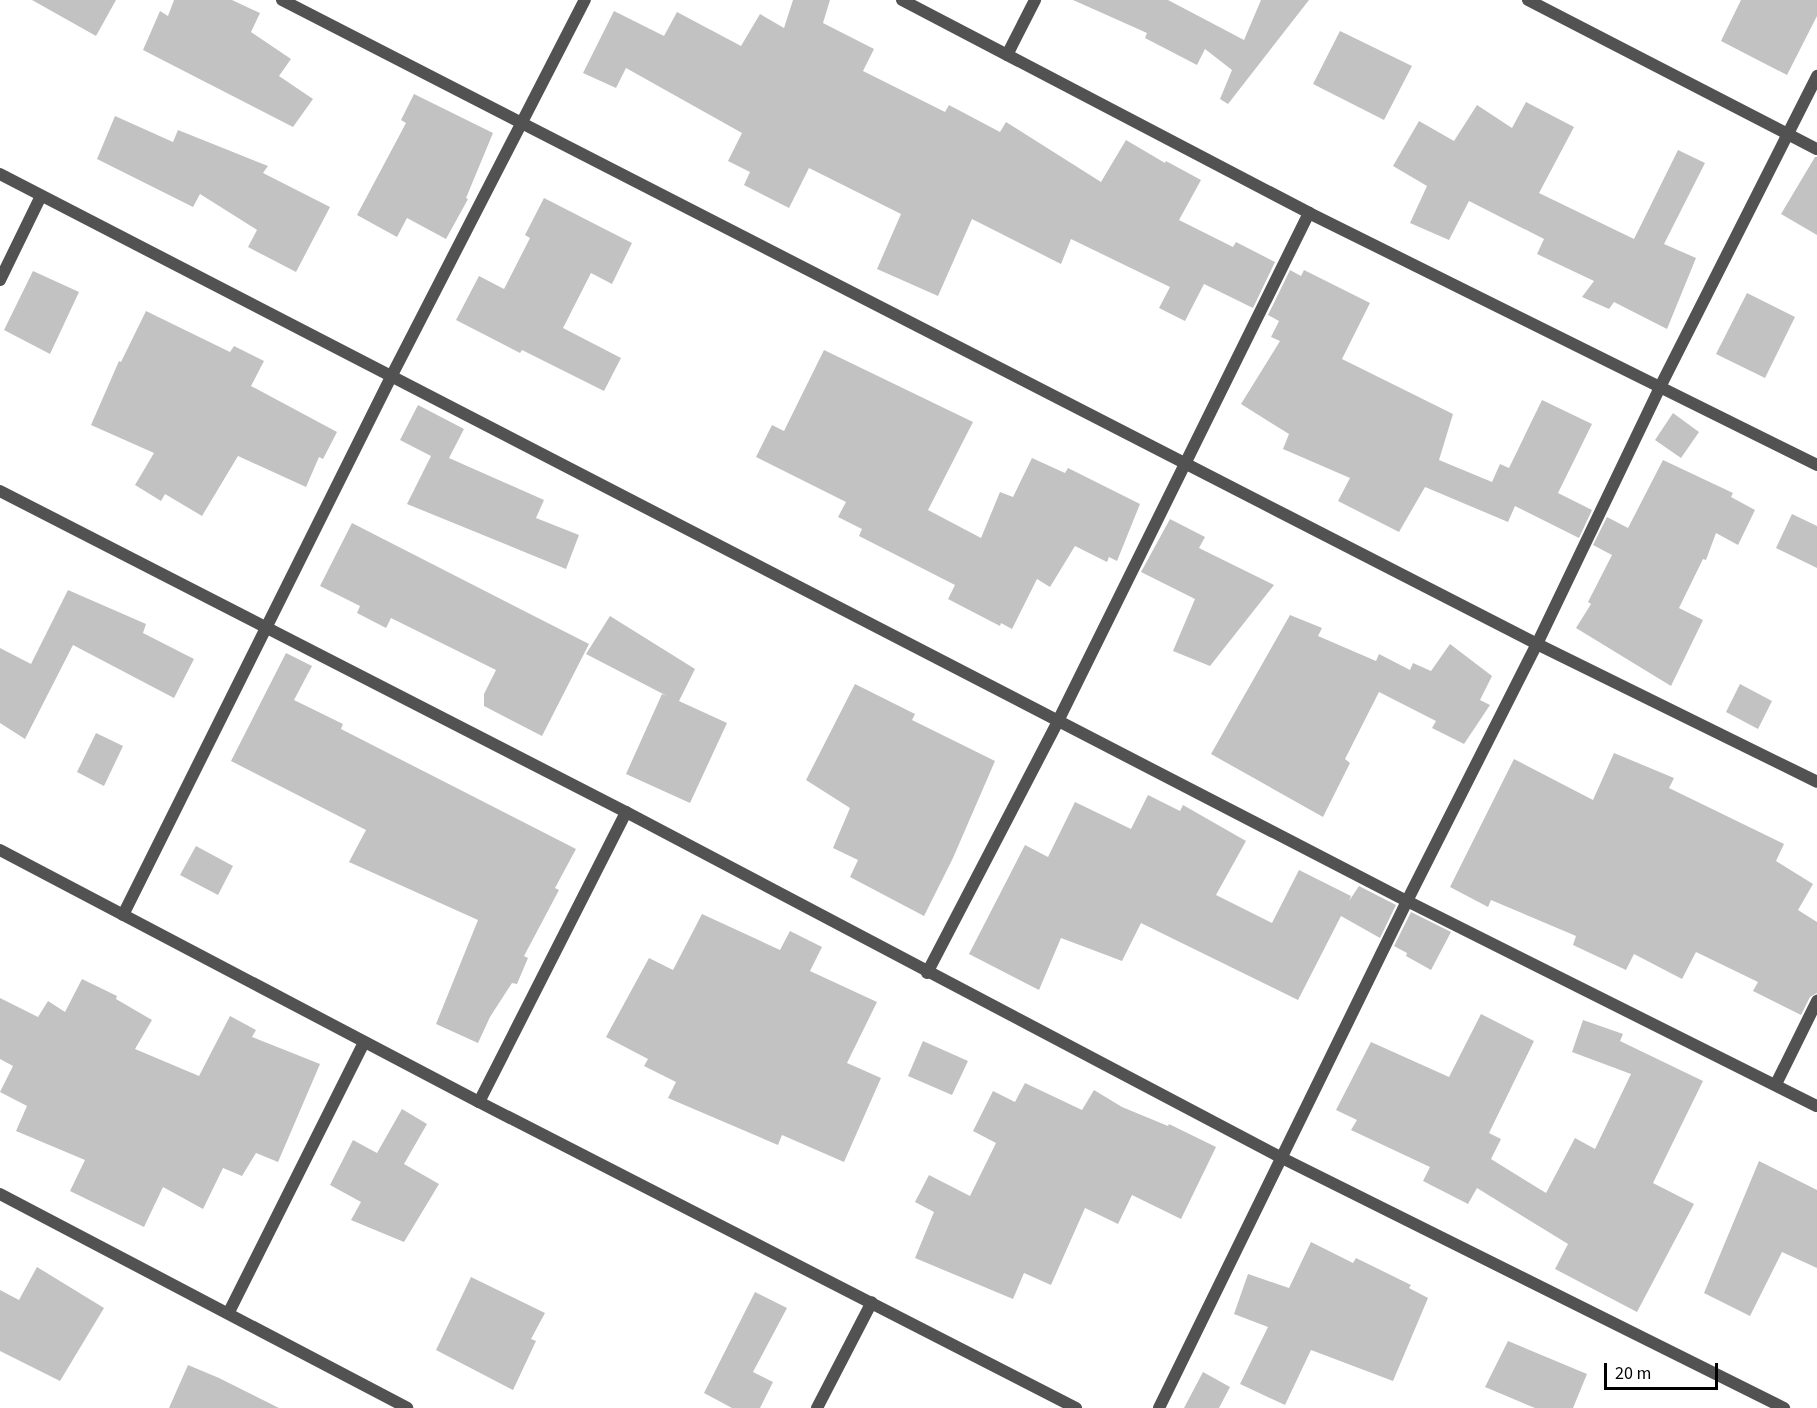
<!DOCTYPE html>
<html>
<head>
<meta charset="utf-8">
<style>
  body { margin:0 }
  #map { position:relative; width:1817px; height:1408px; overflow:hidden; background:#fff; font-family:"Source Sans 3",sans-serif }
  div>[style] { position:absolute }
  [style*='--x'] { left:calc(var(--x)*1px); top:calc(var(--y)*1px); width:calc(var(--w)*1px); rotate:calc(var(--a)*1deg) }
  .building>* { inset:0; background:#c2c2c2 }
  .minor>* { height:12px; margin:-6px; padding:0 6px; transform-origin:6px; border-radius:6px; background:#525252 }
  .tertiary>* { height:12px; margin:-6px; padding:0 6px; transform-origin:6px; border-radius:6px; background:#525252 }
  span { translate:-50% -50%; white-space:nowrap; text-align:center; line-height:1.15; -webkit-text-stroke:6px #fff; paint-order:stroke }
  .scale { position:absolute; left:1604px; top:1363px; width:114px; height:27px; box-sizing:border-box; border:3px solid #000; border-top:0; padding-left:8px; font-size:18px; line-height:21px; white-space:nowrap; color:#000; -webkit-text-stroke:4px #fff; paint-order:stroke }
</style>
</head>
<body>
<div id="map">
  <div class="building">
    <i style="clip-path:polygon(32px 0,116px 0,96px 36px)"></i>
    <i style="clip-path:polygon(174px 0,232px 0,260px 13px,251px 32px,291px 59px,279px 76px,313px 99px,293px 127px,143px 50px,160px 11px,168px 16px)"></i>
    <i style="clip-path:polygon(793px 0,830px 0,823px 23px,874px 49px,863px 71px,945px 112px,949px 105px,1000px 132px,1006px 122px,1101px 182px,1126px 140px,1165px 163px,1166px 161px,1201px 180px,1179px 220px,1233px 247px,1236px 242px,1275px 262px,1253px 308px,1204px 284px,1185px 321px,1159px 308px,1170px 287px,1071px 239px,1061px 264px,972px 219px,938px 296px,877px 269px,901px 214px,809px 168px,789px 208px,744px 185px,750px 172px,728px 161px,742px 133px,626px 68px,616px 88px,583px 73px,614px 11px,664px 36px,677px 12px,741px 46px,760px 14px,784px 28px)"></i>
    <i style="clip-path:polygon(1073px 0,1168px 0,1244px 40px,1261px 0,1309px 0,1228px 104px,1220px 99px,1232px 70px,1205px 49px,1197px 65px,1145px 38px,1147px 33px)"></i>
    <i style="clip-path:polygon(1741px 0,1817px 0,1817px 16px,1787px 75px,1721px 41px)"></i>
    <i style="clip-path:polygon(1340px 31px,1412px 66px,1384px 120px,1313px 84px)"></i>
    <i style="clip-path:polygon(414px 94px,493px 133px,466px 198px,468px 199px,446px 239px,407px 218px,397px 237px,357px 215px,406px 123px,401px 120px)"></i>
    <i style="clip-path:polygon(1526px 102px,1574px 127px,1539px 193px,1634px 239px,1678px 150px,1705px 163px,1664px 244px,1696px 258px,1667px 329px,1614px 302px,1609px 309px,1582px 297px,1594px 281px,1537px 254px,1544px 239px,1469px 201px,1449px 240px,1410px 223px,1427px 186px,1393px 166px,1419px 121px,1454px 141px,1477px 105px,1512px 128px)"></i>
    <i style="clip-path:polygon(115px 116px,173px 142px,178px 130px,268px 166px,263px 173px,330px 207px,296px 272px,248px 247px,257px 230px,200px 194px,193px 207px,97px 159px)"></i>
    <i style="clip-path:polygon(1815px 157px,1817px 157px,1817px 235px,1781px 214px)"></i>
    <i style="clip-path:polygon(544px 198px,632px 243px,612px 284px,591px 273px,563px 328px,621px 358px,604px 391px,522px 350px,520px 353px,456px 320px,479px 276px,504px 289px,530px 238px,525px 235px)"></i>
    <i style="clip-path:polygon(1290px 270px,1301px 276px,1304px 270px,1370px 303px,1342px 359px,1453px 414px,1439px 460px,1492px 482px,1500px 464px,1509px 468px,1542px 400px,1592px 424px,1558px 493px,1592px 510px,1579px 538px,1515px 506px,1508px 522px,1425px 487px,1399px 532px,1338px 501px,1350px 478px,1283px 449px,1289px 434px,1241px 404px,1280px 341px,1271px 337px,1279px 321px,1268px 315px)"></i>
    <i style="clip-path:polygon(33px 271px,79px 292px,50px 354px,4px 330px)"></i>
    <i style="clip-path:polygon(1747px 293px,1795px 317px,1765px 378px,1716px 354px)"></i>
    <i style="clip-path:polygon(146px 311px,230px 352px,234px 346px,264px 361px,251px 386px,337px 432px,323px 459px,319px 457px,306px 487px,238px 456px,202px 516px,165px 494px,161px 501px,135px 485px,154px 453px,91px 425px,119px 361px,121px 362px)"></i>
    <i style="clip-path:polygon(824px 350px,973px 422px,928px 510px,981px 538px,1000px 492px,1013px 497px,1032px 458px,1065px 473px,1068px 468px,1140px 504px,1117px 561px,1109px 557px,1107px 562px,1075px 546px,1050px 587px,1037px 579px,1012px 629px,1001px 623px,1000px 626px,948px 599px,955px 585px,859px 536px,862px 529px,838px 517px,846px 502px,756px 457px,772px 425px,784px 431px)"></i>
    <i style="clip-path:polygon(418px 405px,464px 429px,449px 458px,544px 500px,536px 518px,579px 535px,566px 569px,407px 504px,431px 456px,400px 440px)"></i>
    <i style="clip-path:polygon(1673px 413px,1699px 432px,1681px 458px,1655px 440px)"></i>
    <i style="clip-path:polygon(1663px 460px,1733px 493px,1731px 497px,1755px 510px,1738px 545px,1716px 533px,1706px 560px,1703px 559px,1679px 608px,1703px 620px,1671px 686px,1576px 628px,1591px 604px,1588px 602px,1612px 555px,1593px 545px,1607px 517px,1628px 528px)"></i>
    <i style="clip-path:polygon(1792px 514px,1817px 526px,1817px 568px,1776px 548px)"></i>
    <i style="clip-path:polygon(1170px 519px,1205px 537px,1199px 548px,1274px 585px,1210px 666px,1173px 651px,1195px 599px,1141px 572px)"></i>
    <i style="clip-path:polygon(352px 523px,589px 644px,542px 736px,484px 706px,484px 694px,496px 670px,391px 618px,386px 628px,357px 613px,360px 606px,320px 586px)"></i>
    <i style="clip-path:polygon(68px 590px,146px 624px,143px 633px,194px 659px,174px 698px,73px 645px,25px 739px,0 723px,0 648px,31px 664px)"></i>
    <i style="clip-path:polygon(1290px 615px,1322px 628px,1318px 636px,1376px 661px,1379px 654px,1410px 670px,1413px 663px,1431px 671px,1450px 644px,1492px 676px,1480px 700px,1490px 705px,1464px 744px,1432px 728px,1436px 721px,1379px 692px,1345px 759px,1350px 763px,1323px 817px,1211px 754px)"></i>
    <i style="clip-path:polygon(610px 616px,695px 669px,679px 701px,727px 723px,690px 803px,626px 774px,662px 694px,667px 696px,586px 654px)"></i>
    <i style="clip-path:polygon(286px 653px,312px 666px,294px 700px,343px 724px,341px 729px,576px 849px,555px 888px,559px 890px,524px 956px,528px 958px,517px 984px,512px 983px,490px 1017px,478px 1043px,436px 1024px,478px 920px,349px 862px,366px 830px,231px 761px)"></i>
    <i style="clip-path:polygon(855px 684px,915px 714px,912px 720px,995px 761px,953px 858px,924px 916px,850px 877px,858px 860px,833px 848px,850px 808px,806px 780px)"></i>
    <i style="clip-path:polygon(1740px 684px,1772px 701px,1758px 729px,1726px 712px)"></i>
    <i style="clip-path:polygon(96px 733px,123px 746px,104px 786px,77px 772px)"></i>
    <i style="clip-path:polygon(1614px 753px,1674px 778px,1669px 788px,1784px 844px,1776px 861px,1813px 884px,1798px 910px,1817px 922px,1817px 993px,1810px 997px,1801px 1015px,1753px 991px,1758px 982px,1696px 952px,1682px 979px,1634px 954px,1626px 970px,1573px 945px,1576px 936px,1491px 900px,1488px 907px,1450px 887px,1514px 759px,1593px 800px)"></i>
    <i style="clip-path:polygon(1148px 795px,1180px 811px,1183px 805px,1246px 841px,1216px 895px,1272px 923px,1299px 870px,1351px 896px,1349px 901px,1359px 886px,1396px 905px,1380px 938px,1341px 916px,1298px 1000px,1141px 923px,1122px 961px,1061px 938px,1039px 990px,969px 954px,1025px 845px,1048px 857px,1075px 802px,1131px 829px)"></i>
    <i style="clip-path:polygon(196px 846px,233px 866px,218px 895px,180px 875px)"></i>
    <i style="clip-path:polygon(1411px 912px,1451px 932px,1431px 970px,1406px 956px,1407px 953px,1394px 946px)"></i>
    <i style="clip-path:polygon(702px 914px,780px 950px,790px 931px,822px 947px,810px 971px,877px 1002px,847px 1063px,881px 1078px,844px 1162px,782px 1135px,778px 1145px,668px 1098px,676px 1082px,644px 1066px,648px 1059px,606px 1037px,649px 958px,673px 970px)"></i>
    <i style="clip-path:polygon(82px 979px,117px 996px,116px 999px,152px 1020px,135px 1049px,199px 1076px,230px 1016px,256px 1030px,252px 1037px,320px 1064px,278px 1162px,256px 1153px,242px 1176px,223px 1168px,203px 1209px,163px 1187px,144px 1227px,70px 1191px,85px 1160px,16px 1131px,27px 1106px,0 1092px,13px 1066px,0 1059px,0 998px,38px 1017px,48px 1001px,65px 1012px)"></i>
    <i style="clip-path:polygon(1481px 1014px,1534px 1041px,1489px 1133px,1501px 1139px,1491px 1159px,1546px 1193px,1575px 1138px,1595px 1149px,1631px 1074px,1572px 1052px,1583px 1020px,1623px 1034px,1620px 1041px,1703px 1081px,1653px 1183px,1694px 1204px,1637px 1312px,1555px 1269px,1568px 1244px,1477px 1188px,1468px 1204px,1423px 1181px,1430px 1167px,1351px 1130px,1357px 1120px,1336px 1110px,1371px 1042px,1449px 1077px)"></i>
    <i style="clip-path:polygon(923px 1041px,968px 1061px,952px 1095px,908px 1076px)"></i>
    <i style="clip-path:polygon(1025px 1083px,1082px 1110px,1094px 1090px,1122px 1107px,1168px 1126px,1169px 1124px,1216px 1147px,1181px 1219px,1132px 1195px,1118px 1224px,1085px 1208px,1051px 1285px,1024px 1273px,1013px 1299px,915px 1258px,934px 1212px,915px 1202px,929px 1175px,970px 1196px,996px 1143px,973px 1131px,993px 1091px,1015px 1102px)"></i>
    <i style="clip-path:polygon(402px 1109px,427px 1124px,404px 1164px,439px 1184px,404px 1242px,351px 1220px,361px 1202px,330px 1185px,353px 1140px,377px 1153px)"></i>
    <i style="clip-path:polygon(1759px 1161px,1817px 1190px,1817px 1268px,1782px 1252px,1750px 1316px,1704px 1293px)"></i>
    <i style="clip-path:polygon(1311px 1242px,1353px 1263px,1356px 1258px,1411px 1285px,1409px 1288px,1428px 1298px,1393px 1381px,1311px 1350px,1285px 1405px,1240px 1384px,1268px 1327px,1234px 1314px,1248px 1274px,1289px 1288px)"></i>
    <i style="clip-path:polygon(37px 1267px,104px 1308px,60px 1381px,0 1351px,0 1290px,19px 1300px)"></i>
    <i style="clip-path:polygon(471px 1277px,545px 1313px,531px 1339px,536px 1341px,513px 1390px,436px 1350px)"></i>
    <i style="clip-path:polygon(755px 1292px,787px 1308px,753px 1372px,773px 1382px,760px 1408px,732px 1408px,704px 1393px)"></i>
    <i style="clip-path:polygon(1508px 1341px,1587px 1374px,1573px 1408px,1535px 1408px,1485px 1387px)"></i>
    <i style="clip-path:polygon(188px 1365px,219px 1378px,279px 1408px,169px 1408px)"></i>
    <i style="clip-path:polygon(1203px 1372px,1230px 1387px,1219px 1408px,1184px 1408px)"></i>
  </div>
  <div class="minor">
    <i style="--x:282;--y:0;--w:1411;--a:27.16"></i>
    <i style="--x:1537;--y:644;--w:312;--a:26.2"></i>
    <i style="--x:902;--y:0;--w:459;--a:27.6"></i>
    <i style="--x:1309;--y:213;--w:567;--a:26.38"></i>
    <i style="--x:1528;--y:0;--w:325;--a:27.3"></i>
    <i style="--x:1007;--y:55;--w:62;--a:-63"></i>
    <i style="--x:0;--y:174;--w:1584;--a:27.33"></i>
    <i style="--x:1407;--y:901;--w:458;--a:26.6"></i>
    <i style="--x:0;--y:280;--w:93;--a:-64"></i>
    <i style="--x:0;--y:491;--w:704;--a:27.15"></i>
    <i style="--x:626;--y:812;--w:742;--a:27.81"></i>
    <i style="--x:1282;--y:1158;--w:561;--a:26.47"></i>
    <i style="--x:123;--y:915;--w:603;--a:-63.52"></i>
    <i style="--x:392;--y:375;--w:422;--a:-62.8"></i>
    <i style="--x:927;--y:973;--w:284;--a:-62.5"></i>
    <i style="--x:1058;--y:721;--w:567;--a:-63.71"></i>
    <i style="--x:1776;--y:1084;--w:93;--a:-63.7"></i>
    <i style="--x:479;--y:1102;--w:325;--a:-63.1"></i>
    <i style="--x:0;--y:1194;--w:460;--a:27.7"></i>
    <i style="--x:229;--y:1312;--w:302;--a:-63.4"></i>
    <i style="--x:817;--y:1408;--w:119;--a:-62.6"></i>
    <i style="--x:1159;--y:1408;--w:564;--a:-63.93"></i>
    <i style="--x:1407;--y:901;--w:288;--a:-63.2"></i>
    <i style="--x:1537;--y:644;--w:283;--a:-64.4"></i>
    <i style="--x:1659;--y:389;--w:351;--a:-63.2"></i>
  </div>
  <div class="tertiary">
    <i style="--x:0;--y:850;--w:541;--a:27.75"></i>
    <i style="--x:479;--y:1102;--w:671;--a:27.14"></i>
  </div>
  <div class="scale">20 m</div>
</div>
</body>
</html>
